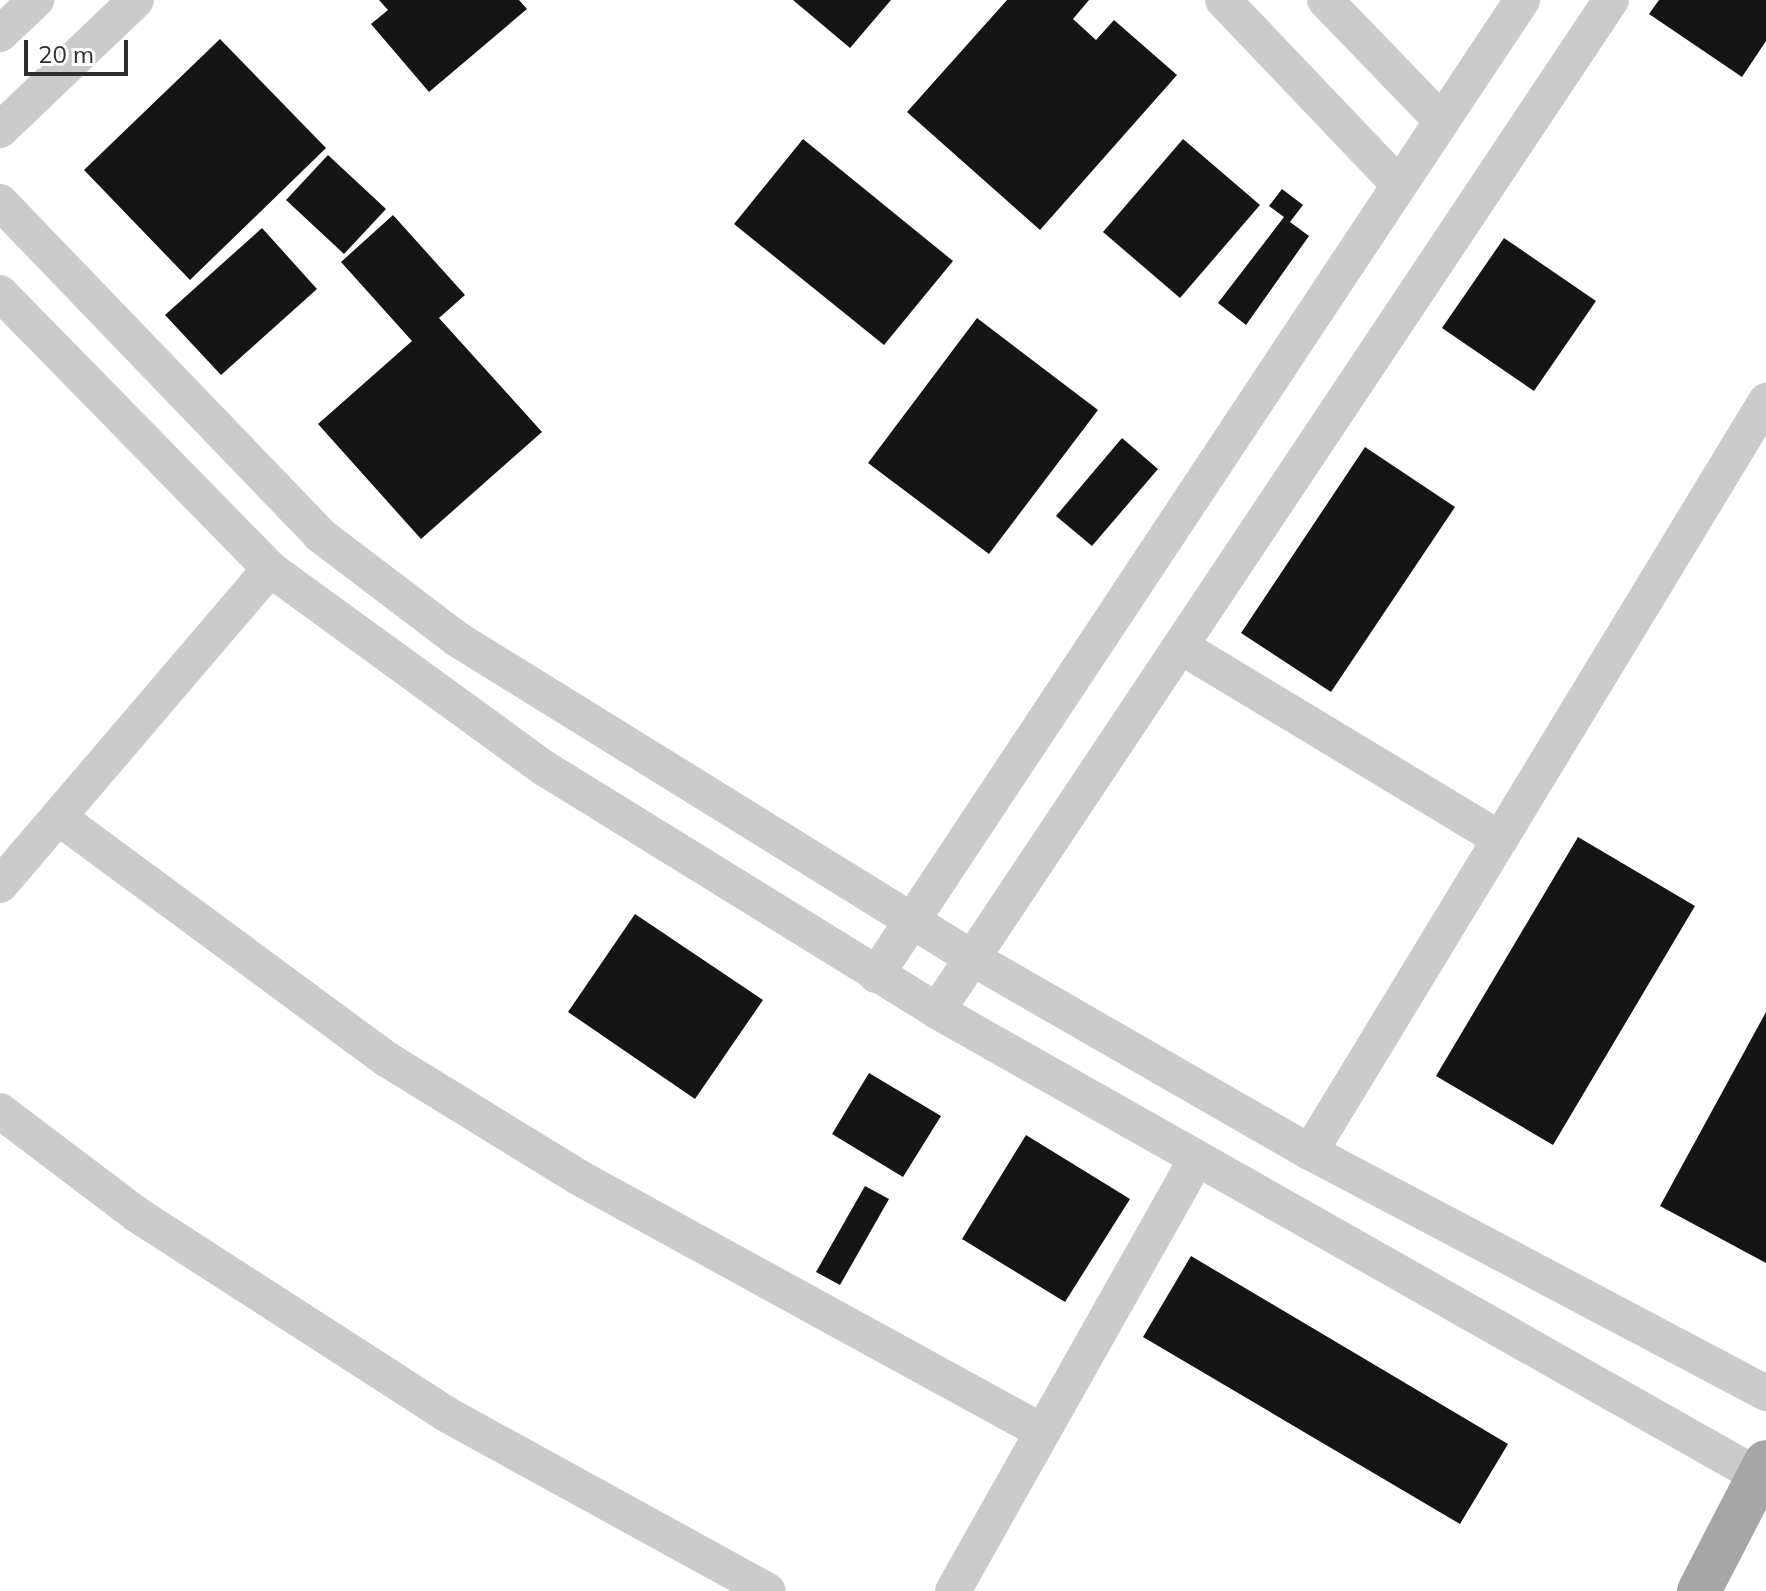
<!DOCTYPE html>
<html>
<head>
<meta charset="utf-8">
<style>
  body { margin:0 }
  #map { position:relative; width:1766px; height:1591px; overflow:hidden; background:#fff; font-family:Mulish,sans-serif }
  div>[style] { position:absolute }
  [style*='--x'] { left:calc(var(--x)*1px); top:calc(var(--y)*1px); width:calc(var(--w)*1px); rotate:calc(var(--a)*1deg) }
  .building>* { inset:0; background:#151515 }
  .minor>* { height:36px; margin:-18px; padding:0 18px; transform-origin:18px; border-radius:18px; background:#cbcbcb }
  .primary>* { height:44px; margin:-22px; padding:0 22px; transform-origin:22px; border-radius:22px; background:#a6a6a6 }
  span { translate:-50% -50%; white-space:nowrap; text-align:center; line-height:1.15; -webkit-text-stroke:8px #fff; paint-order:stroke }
  .scale { position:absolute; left:24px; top:40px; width:104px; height:36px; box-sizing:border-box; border:4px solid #2e2e2e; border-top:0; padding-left:10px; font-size:24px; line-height:28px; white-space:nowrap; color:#2e2e2e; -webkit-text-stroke:6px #fff; paint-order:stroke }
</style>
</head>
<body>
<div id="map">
  <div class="building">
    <i style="clip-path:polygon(379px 0,519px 0,527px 9px,429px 92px,371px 24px,388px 10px)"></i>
    <i style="clip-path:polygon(793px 0,891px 0,850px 48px)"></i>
    <i style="clip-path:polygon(1007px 0,1089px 0,1073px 19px,1096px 40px,1114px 20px,1177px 75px,1040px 230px,907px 112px)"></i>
    <i style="clip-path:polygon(1659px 0,1766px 0,1766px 41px,1742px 77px,1649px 14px)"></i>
    <i style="clip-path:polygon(220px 39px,326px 148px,190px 280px,84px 170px)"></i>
    <i style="clip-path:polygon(803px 139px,953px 261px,884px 345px,734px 224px)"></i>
    <i style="clip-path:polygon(1183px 139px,1260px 205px,1180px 298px,1103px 232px)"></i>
    <i style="clip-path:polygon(328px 155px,386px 209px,344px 254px,286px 200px)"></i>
    <i style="clip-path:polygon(1282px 189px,1303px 205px,1290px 222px,1309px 236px,1246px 325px,1218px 303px,1284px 217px,1269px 206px)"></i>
    <i style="clip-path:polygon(393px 215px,465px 295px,439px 318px,542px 432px,421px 539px,318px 424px,412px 341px,341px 262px)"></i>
    <i style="clip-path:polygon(262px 228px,317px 289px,221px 375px,165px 315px)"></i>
    <i style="clip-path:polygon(1504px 238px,1596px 301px,1534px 391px,1442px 328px)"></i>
    <i style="clip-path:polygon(977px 318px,1098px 410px,989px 554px,868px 463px)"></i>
    <i style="clip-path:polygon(1122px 438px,1158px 469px,1092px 546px,1056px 516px)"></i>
    <i style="clip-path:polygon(1365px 447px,1455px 507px,1331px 692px,1241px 633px)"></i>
    <i style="clip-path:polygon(1578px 837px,1695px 906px,1553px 1145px,1436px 1076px)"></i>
    <i style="clip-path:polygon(635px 914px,763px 1000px,695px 1099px,568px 1012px)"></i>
    <i style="clip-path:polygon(1766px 1012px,1766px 1263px,1660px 1206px)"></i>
    <i style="clip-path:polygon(869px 1073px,941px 1116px,903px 1177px,832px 1134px)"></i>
    <i style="clip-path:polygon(1026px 1135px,1130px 1199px,1065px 1302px,962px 1239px)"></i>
    <i style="clip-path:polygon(865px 1186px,889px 1199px,840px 1285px,816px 1272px)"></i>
    <i style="clip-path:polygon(1191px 1256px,1508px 1444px,1460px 1524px,1143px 1337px)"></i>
  </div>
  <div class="minor">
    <i style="--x:1223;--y:0;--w:254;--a:46.4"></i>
    <i style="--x:1325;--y:0;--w:167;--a:46"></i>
    <i style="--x:0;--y:34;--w:50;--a:-43.4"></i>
    <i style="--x:0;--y:130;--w:188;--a:-43.7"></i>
    <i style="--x:0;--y:202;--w:462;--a:46.1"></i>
    <i style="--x:320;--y:535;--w:172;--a:37.2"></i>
    <i style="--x:457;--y:639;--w:606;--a:31.77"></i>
    <i style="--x:972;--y:958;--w:390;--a:29.9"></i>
    <i style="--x:1310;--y:1152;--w:516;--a:27.86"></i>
    <i style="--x:0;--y:293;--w:386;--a:45.6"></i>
    <i style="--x:270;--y:569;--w:339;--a:36"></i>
    <i style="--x:544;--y:768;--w:462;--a:31.7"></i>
    <i style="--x:937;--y:1011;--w:944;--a:29.5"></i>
    <i style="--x:1180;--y:646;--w:374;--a:31.1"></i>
    <i style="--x:58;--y:817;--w:410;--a:36.4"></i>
    <i style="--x:388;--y:1060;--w:223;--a:31.6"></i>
    <i style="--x:578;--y:1177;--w:530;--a:28.74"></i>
    <i style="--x:0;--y:885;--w:416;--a:-49.5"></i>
    <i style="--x:876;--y:975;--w:1170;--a:-56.47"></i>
    <i style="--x:937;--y:1011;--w:1215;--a:-56.31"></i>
    <i style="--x:0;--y:1111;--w:171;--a:37.1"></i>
    <i style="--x:136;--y:1214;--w:369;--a:32.8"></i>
    <i style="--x:446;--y:1414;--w:367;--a:28.8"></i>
    <i style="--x:1310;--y:1152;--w:879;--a:-58.73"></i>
    <i style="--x:953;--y:1591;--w:495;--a:-60.6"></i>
  </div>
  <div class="primary">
    <i style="--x:1699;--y:1591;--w:145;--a:-62.6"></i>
  </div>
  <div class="scale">20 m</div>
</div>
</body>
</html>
